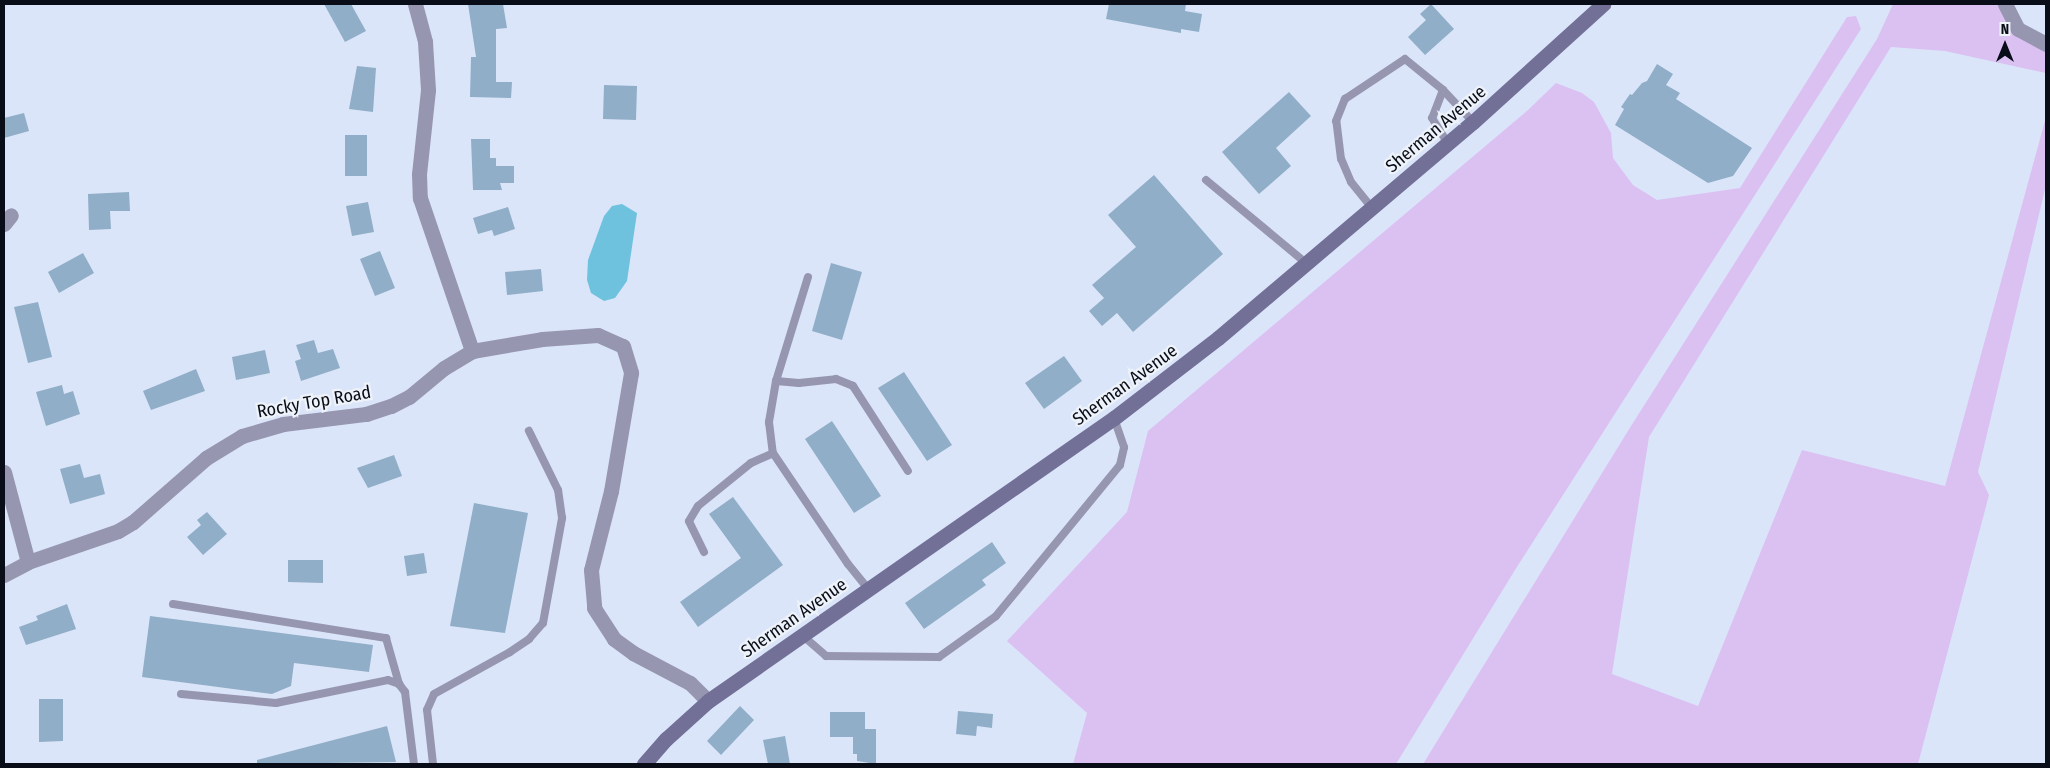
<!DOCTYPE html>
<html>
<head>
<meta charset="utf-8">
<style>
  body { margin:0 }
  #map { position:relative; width:2050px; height:768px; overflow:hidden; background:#dbe5f9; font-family:"Fira Sans Condensed",sans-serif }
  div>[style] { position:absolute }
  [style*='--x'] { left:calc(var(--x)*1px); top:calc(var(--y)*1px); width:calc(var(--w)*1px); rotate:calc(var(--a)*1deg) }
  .green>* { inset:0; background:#dbc1f2 }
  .water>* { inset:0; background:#6fc2de }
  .building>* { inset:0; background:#90aec7 }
  .lane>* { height:8px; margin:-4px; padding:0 4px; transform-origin:4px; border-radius:4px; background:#9796b1 }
  .street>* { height:15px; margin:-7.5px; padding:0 7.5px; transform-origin:7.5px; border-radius:7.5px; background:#9796b1 }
  .secondary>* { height:15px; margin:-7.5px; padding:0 7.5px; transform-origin:7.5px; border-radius:7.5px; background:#727097 }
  span { translate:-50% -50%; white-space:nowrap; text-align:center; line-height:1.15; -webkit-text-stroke:4.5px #eef2f9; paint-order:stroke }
  .street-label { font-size:18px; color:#090d18 }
  .frame { position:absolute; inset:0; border:5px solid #090d18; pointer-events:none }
  .north { position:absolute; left:1980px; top:20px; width:50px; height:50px; -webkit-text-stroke:4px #eef2f9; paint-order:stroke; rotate:0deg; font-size:14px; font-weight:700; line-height:20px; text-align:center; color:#090d18 }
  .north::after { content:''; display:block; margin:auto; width:18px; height:22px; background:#090d18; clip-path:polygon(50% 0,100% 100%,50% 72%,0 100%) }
</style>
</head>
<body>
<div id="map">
  <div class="green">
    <i style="clip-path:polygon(1893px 4px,1998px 4px,2029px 43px,2046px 52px,2046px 73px,1945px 51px,1891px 47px,1649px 437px,1612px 674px,1698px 706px,1802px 450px,1945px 486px,2046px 117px,2046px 185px,1978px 472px,1989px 495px,1918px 764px,1423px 764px,1631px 426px,1877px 39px)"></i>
    <i style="clip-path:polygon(1856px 16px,1861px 29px,1515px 570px,1396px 764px,1073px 764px,1087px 713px,1007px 641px,1127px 512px,1148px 431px,1528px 110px,1556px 83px,1582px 93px,1594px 102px,1611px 133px,1613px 158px,1633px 185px,1657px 200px,1740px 188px,1847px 17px)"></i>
  </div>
  <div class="water">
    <i style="clip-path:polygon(622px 204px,637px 213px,627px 281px,615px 298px,604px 301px,591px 293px,587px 280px,588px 260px,604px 216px,612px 206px)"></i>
  </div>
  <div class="building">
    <i style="clip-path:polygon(324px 4px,351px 4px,366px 31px,345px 42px)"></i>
    <i style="clip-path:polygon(468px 4px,503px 4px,507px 28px,496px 29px,496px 82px,512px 82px,511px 98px,470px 97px,471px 57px,476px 57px)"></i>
    <i style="clip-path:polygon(1109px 4px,1186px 4px,1185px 11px,1202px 14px,1199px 32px,1181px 29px,1181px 33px,1106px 19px)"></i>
    <i style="clip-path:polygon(1431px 4px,1454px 29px,1425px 55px,1408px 37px,1426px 20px,1420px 14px)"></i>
    <i style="clip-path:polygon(1657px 64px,1673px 74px,1666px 85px,1680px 93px,1676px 99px,1752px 148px,1733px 176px,1708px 183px,1615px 125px,1624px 109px,1621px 107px,1630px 94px,1632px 95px,1642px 83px,1647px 81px)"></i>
    <i style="clip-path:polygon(357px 66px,376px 68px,373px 112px,349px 109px)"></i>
    <i style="clip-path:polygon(604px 85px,637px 86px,636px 120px,603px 119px)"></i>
    <i style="clip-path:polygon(1289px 92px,1311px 116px,1276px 148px,1291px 166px,1259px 194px,1222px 152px)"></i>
    <i style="clip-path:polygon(24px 113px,29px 131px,4px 138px,4px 118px)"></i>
    <i style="clip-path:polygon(345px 135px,367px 135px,367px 176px,345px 176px)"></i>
    <i style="clip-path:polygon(471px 139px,490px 139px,490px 158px,496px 158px,496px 166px,514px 166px,514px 183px,500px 183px,502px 190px,473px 190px)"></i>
    <i style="clip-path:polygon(1154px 175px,1223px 254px,1133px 332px,1117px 313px,1102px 326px,1089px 311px,1104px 298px,1092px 285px,1136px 247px,1108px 215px)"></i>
    <i style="clip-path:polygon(129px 192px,130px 211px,110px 211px,111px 229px,89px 230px,88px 194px)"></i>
    <i style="clip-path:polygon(368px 202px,374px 232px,352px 236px,346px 206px)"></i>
    <i style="clip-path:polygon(508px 207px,515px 229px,494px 236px,492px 230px,478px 234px,473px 218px)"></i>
    <i style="clip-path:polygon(380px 251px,395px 288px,375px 296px,360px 259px)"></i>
    <i style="clip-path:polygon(83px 253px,94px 273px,59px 293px,48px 272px)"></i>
    <i style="clip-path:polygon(831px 263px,862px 272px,842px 340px,812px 331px)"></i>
    <i style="clip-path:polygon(541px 269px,543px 291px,507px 295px,505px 272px)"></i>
    <i style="clip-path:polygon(38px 302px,52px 357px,28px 363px,14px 307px)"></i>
    <i style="clip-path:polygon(314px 340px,318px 353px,333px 349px,340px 368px,301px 381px,295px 361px,301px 359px,296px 345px)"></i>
    <i style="clip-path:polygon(265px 350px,270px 373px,236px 380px,232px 357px)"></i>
    <i style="clip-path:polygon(1064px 356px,1082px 381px,1044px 409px,1025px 383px)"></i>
    <i style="clip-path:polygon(196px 369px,205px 391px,151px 410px,143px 391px)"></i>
    <i style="clip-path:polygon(904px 372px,952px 445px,927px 461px,878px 388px)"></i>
    <i style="clip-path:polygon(62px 385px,64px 394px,73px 391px,80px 414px,46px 426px,36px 392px)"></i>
    <i style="clip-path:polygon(832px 421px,881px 496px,854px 513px,805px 439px)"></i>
    <i style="clip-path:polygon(394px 455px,402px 476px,368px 488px,357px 468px)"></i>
    <i style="clip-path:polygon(80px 464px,84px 478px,100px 474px,105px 494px,70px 504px,60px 469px)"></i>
    <i style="clip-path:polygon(733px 497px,783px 565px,698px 627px,680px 602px,741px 558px,709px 514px)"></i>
    <i style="clip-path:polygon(474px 503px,528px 513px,505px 633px,450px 626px)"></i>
    <i style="clip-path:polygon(207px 512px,227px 534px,203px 555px,187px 537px,201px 525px,197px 520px)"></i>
    <i style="clip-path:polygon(992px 542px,1006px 563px,982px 580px,986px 585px,924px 629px,905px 603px)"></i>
    <i style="clip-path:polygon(424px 553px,427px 573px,407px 576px,404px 556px)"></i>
    <i style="clip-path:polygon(288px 560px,323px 560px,323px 583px,288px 582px)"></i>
    <i style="clip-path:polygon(67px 604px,76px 629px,26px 645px,19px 627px,38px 620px,36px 616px)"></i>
    <i style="clip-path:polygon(150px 616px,373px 645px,369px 672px,294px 663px,291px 686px,272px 694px,142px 677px)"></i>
    <i style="clip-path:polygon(39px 699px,63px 699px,63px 741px,39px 742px)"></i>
    <i style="clip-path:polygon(740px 706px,754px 720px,721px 755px,707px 741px)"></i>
    <i style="clip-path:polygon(958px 711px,993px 714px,992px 728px,977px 726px,976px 736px,956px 734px)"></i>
    <i style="clip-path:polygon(830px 712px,865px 712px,865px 729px,876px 729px,876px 764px,857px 761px,857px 754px,853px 754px,853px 737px,830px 737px)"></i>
    <i style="clip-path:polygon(387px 726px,396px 762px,257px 764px,257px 760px)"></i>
    <i style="clip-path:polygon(785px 736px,790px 764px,768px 764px,763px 740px)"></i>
  </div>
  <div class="lane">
    <i style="--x:1443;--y:90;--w:30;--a:111"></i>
    <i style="--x:1432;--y:118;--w:31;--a:58"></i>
    <i style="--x:1206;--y:180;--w:131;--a:39.7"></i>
    <i style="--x:1372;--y:208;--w:33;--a:-129"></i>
    <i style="--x:1351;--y:182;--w:25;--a:-113"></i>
    <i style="--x:1341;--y:159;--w:38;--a:-97"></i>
    <i style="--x:1336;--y:121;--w:24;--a:-68"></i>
    <i style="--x:1345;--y:99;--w:72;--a:-33.7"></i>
    <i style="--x:1405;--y:59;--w:49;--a:39.2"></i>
    <i style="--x:1443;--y:90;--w:44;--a:46.8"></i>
    <i style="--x:808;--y:277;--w:109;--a:107.1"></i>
    <i style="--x:776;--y:381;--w:42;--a:99.7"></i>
    <i style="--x:769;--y:422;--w:31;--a:83"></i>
    <i style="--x:773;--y:453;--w:134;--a:56"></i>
    <i style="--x:848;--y:564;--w:32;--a:51"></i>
    <i style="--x:776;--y:381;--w:23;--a:5"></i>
    <i style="--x:799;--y:383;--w:37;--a:-6"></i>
    <i style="--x:836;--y:379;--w:18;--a:22"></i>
    <i style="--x:853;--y:386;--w:101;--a:57.1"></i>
    <i style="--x:704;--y:552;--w:34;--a:-116"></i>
    <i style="--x:689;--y:521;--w:17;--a:-59"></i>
    <i style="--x:698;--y:506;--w:68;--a:-39.1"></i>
    <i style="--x:751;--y:463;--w:24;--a:-24"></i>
    <i style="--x:173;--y:604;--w:216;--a:9.1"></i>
    <i style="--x:386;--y:638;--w:48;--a:74.2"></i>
    <i style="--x:802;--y:635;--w:32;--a:41"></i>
    <i style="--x:826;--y:656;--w:113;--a:0.5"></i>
    <i style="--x:939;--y:657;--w:70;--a:-35.7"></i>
    <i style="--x:996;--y:616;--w:195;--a:-50.6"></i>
    <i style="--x:1120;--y:465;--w:18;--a:-77"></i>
    <i style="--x:1124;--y:447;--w:31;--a:-109"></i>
    <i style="--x:181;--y:694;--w:95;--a:5.4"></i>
    <i style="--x:276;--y:703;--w:114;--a:-11.6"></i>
    <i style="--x:388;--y:680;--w:12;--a:20"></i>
    <i style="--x:399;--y:684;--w:10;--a:53"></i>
    <i style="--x:405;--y:692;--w:73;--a:82.9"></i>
    <i style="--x:433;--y:764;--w:54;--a:-96.3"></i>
    <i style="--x:427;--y:710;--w:17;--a:-66"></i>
    <i style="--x:434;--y:694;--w:87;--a:-28.9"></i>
    <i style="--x:510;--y:652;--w:23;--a:-34"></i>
    <i style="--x:529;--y:639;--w:21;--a:-49"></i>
    <i style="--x:543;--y:623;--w:107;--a:-79.7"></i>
    <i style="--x:562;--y:518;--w:28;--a:-98"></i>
    <i style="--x:558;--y:490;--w:66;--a:-116.2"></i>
  </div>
  <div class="street">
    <i style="--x:415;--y:4;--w:39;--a:75"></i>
    <i style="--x:425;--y:42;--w:48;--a:86.4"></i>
    <i style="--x:428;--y:90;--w:84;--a:96.1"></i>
    <i style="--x:419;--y:174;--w:24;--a:88"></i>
    <i style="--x:420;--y:198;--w:162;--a:71.2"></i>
    <i style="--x:2005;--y:4;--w:28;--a:63"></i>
    <i style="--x:2018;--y:29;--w:32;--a:28"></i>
    <i style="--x:4;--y:224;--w:11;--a:-52"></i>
    <i style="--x:4;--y:472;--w:93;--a:75.1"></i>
    <i style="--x:4;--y:575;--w:27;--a:-28"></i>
    <i style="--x:28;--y:562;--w:95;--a:-19"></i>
    <i style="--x:118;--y:531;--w:17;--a:-31"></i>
    <i style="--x:133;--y:522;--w:97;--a:-41.2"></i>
    <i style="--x:206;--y:458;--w:42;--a:-31.4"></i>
    <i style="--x:242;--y:436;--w:43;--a:-16.3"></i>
    <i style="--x:283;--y:424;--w:84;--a:-6.9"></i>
    <i style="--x:366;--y:414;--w:26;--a:-18"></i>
    <i style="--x:391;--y:406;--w:20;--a:-27"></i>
    <i style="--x:409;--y:397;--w:45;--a:-39.6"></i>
    <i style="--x:444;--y:368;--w:33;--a:-31"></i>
    <i style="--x:472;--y:351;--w:71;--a:-9.7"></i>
    <i style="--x:542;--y:339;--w:56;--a:-4.1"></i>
    <i style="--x:598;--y:335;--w:27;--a:24"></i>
    <i style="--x:623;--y:346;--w:28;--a:73"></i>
    <i style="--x:631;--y:373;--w:120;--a:99.6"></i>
    <i style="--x:611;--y:491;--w:81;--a:104.2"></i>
    <i style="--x:591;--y:570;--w:38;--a:85"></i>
    <i style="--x:594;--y:608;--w:37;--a:57"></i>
    <i style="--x:614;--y:639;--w:24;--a:36"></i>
    <i style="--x:633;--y:653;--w:64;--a:27.8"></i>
    <i style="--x:690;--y:683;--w:25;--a:45"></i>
  </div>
  <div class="secondary">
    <i style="--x:644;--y:764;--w:33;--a:-49"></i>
    <i style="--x:666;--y:739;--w:57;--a:-42.1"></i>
    <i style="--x:708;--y:701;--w:495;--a:-34.9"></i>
    <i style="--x:1114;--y:418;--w:131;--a:-37.6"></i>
    <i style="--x:1218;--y:338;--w:334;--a:-40.3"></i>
    <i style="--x:1473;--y:122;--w:176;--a:-42.2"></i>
  </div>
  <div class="street-label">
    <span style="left:1436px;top:129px;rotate:-40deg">Sherman Avenue</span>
    <span style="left:1125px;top:385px;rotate:-36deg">Sherman Avenue</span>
    <span style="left:314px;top:402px;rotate:-10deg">Rocky Top Road</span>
    <span style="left:794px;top:618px;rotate:-35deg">Sherman Avenue</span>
  </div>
  <div class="frame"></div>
  <div class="north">N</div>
</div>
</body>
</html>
